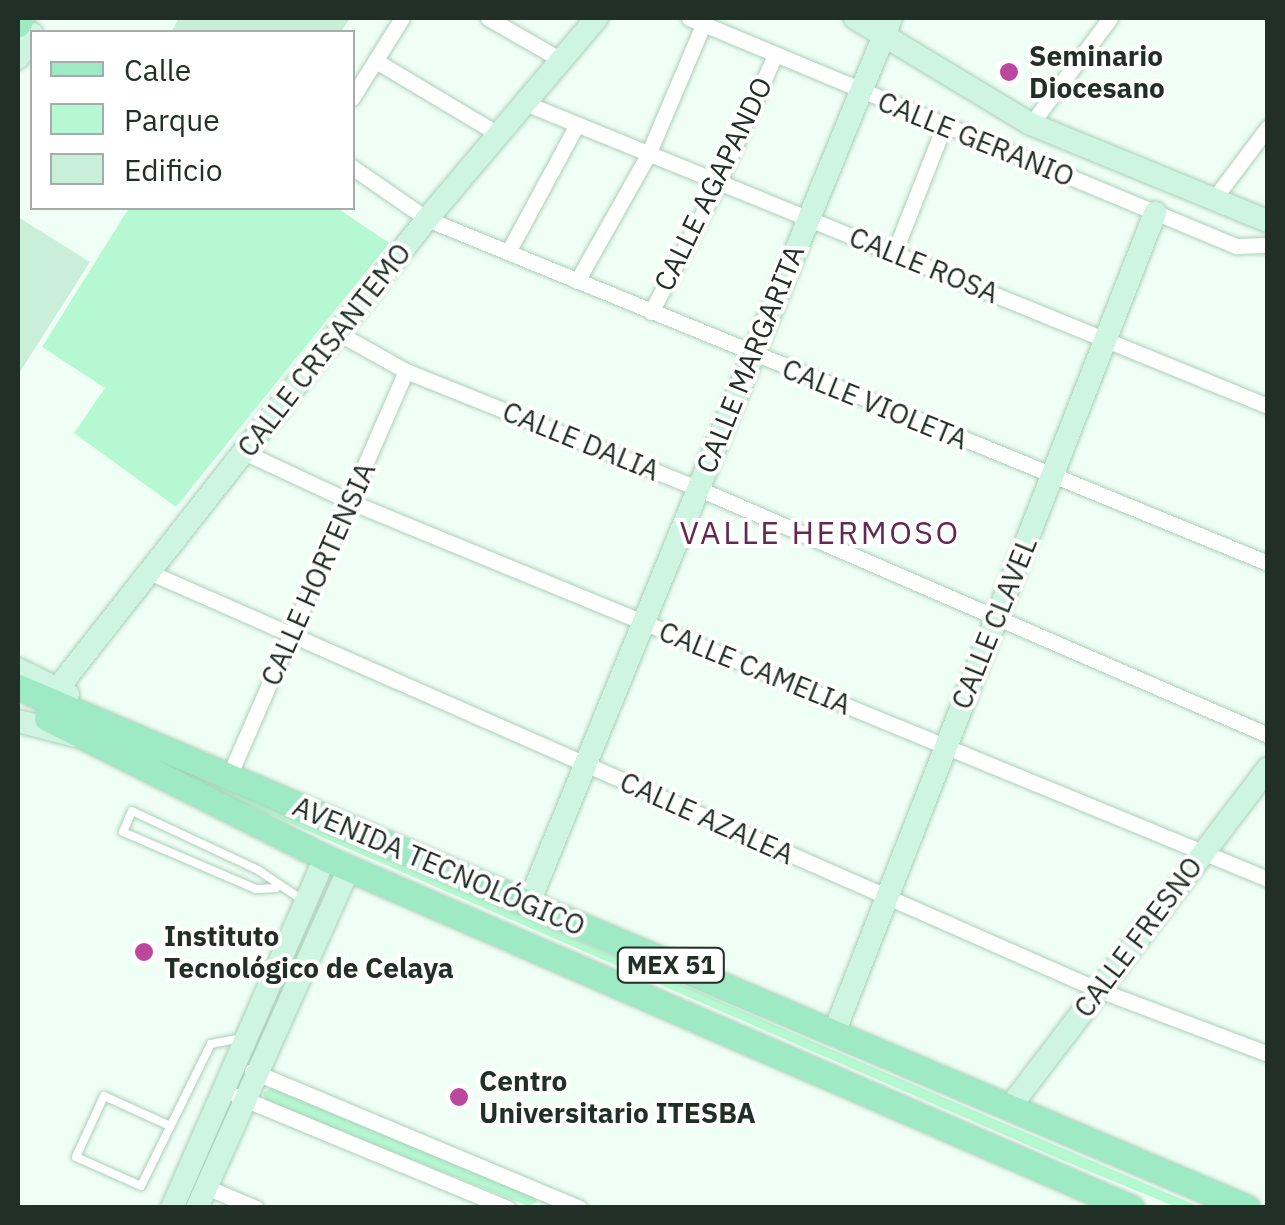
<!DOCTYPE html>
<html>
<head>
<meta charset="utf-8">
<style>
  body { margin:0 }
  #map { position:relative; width:1285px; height:1225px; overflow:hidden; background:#f0fff6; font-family:"IBM Plex Sans",sans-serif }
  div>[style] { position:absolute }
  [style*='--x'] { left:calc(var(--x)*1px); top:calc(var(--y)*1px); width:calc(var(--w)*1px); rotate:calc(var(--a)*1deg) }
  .green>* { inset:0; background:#b5f8d1 }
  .building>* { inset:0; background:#c9efd8 }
  .roads { filter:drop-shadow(0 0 2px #abcfb9) drop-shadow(0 0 2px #abcfb9) }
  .lane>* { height:8px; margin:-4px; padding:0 4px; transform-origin:4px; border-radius:4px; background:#fff }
  .street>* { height:15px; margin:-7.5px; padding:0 7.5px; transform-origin:7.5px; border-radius:7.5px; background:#fff }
  .secondary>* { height:22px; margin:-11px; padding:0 11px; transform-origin:11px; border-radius:11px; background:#cef4e2 }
  .primary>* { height:25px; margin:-12.5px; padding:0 12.5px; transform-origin:12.5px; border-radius:12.5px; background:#9deac4 }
  .dots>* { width:28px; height:28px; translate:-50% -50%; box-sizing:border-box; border:5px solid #fff; border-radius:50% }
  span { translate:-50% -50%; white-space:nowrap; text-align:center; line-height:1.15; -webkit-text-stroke:8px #fff; paint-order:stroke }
  .shield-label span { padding:2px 8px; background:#fff; border:2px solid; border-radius:8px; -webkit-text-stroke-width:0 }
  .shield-label { font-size:25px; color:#212f27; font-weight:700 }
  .poi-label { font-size:28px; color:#212f27; font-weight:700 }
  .left { translate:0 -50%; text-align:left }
  .street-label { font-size:28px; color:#212f27 }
  .quarter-label { font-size:32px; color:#622953; letter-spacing:2.5px }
  .frame { position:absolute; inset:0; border:20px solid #212f27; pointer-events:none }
  .legend { position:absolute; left:30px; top:30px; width:325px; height:180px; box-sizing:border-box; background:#fff; border:2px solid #a6aca9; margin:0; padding:12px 18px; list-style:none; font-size:30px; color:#212f27 }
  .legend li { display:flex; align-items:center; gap:20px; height:50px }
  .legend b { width:50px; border:2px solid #a6aca9 }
</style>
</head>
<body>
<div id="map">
  <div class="green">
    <i style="clip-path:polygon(129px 208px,337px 208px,389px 243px,176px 507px,74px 433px,105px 388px,42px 347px)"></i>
    <i style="clip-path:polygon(141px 749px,798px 1035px,1200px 1207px,1176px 1207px,1062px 1160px,138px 757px)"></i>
    <i style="clip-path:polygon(273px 1087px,533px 1196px,537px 1202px,528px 1206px,266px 1102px,263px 1093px)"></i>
  </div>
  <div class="building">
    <i style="clip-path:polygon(179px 18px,350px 18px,341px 32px,171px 32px)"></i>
    <i style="clip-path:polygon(18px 217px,90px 262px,18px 375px)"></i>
  </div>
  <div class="roads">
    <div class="lane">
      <i style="--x:276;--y:888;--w:20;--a:177"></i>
      <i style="--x:256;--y:889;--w:145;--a:-156.8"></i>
      <i style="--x:123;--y:832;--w:23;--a:-67"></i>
      <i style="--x:132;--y:811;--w:139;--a:25.1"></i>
      <i style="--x:258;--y:870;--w:52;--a:34"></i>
      <i style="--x:168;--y:1125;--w:70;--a:-155.6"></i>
      <i style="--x:104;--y:1096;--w:67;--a:114.7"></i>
      <i style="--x:76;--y:1157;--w:71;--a:24"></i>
      <i style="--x:141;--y:1186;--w:158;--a:-63.8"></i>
      <i style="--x:211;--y:1044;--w:32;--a:-11"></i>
    </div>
    <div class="street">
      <i style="--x:488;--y:18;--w:84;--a:29.9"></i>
      <i style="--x:689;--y:18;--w:593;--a:22.63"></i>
      <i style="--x:1236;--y:246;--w:32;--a:-2"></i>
      <i style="--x:376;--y:61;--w:142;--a:30.9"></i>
      <i style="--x:352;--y:98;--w:94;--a:-58"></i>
      <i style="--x:525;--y:103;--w:802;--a:22.19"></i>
      <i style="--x:1031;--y:124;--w:132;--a:-53.3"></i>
      <i style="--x:352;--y:167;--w:91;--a:34.7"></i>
      <i style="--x:427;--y:219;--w:909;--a:22.25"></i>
      <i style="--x:1216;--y:196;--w:86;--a:-53"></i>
      <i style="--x:508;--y:252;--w:143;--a:-61.6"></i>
      <i style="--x:894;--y:253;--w:136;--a:-68.5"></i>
      <i style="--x:577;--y:281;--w:142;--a:-60.6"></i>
      <i style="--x:647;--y:157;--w:151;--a:-67"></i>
      <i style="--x:651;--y:312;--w:144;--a:-62.4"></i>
      <i style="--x:718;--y:184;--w:141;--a:-66.2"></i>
      <i style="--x:338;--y:333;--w:78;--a:29.2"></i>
      <i style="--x:406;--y:371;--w:314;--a:21.9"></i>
      <i style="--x:697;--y:488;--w:622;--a:23.39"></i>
      <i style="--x:244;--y:452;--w:118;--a:25"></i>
      <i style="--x:351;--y:502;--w:991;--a:22.35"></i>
      <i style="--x:149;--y:572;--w:1038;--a:23.75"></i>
      <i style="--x:1099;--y:990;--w:181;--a:20.7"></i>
      <i style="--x:229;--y:776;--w:442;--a:-66.4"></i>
      <i style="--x:252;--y:1071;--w:355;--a:22.7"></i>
      <i style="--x:237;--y:1096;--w:293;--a:22.5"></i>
      <i style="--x:206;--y:1187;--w:54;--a:22.8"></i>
    </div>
    <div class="secondary">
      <i style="--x:855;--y:18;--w:205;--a:31.1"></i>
      <i style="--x:1031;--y:124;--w:256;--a:22.3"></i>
      <i style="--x:18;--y:58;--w:28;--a:-60"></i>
      <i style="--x:18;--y:669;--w:56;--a:26.6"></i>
      <i style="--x:58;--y:688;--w:597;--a:-51.81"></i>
      <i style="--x:427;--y:219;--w:263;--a:-49.8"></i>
      <i style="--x:18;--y:721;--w:60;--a:14.5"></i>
      <i style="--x:528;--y:905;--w:958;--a:-67.74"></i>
      <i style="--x:834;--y:1033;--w:881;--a:-68.62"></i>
      <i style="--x:1010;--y:1107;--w:426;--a:-52.7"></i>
      <i style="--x:172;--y:1208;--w:382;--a:-66.4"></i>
      <i style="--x:197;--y:1208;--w:372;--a:-65.9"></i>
    </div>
    <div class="primary">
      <i style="--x:18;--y:24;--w:7;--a:-63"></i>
      <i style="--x:18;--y:687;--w:1335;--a:22.97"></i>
      <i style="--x:47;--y:718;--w:311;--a:26.7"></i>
      <i style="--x:325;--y:858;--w:879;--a:23.47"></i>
    </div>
  </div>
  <div class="dots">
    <i style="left:1009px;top:72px;background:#bc479f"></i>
    <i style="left:144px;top:952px;background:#bc479f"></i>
    <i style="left:459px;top:1097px;background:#bc479f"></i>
  </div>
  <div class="shield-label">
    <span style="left:671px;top:965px">MEX 51</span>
  </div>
  <div class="poi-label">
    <span class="left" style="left:1029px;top:72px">Seminario<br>Diocesano</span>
    <span class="left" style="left:164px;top:952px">Instituto<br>Tecnológico de Celaya</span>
    <span class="left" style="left:479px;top:1097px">Centro<br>Universitario ITESBA</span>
  </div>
  <div class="street-label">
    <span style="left:976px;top:139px;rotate:22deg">CALLE GERANIO</span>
    <span style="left:713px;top:184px;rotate:-64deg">CALLE AGAPANDO</span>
    <span style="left:924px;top:265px;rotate:22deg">CALLE ROSA</span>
    <span style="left:324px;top:350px;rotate:-52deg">CALLE CRISANTEMO</span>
    <span style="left:750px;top:359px;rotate:-68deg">CALLE MARGARITA</span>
    <span style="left:875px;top:404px;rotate:22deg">CALLE VIOLETA</span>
    <span style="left:581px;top:441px;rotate:22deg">CALLE DALIA</span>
    <span style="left:318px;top:574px;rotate:-66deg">CALLE HORTENSIA</span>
    <span style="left:994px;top:623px;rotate:-68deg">CALLE CLAVEL</span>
    <span style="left:755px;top:668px;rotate:22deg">CALLE CAMELIA</span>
    <span style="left:707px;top:818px;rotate:24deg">CALLE AZALEA</span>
    <span style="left:439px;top:866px;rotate:23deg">AVENIDA TECNOLÓGICO</span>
    <span style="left:1138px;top:937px;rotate:-53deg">CALLE FRESNO</span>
  </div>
  <div class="quarter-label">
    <span style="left:820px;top:532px">VALLE HERMOSO</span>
  </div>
  <div class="frame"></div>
  <ul class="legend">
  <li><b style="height:12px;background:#9deac4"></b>Calle</li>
  <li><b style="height:28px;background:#b5f8d1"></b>Parque</li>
  <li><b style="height:28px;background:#c9efd8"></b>Edificio</li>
  </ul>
</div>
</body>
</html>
